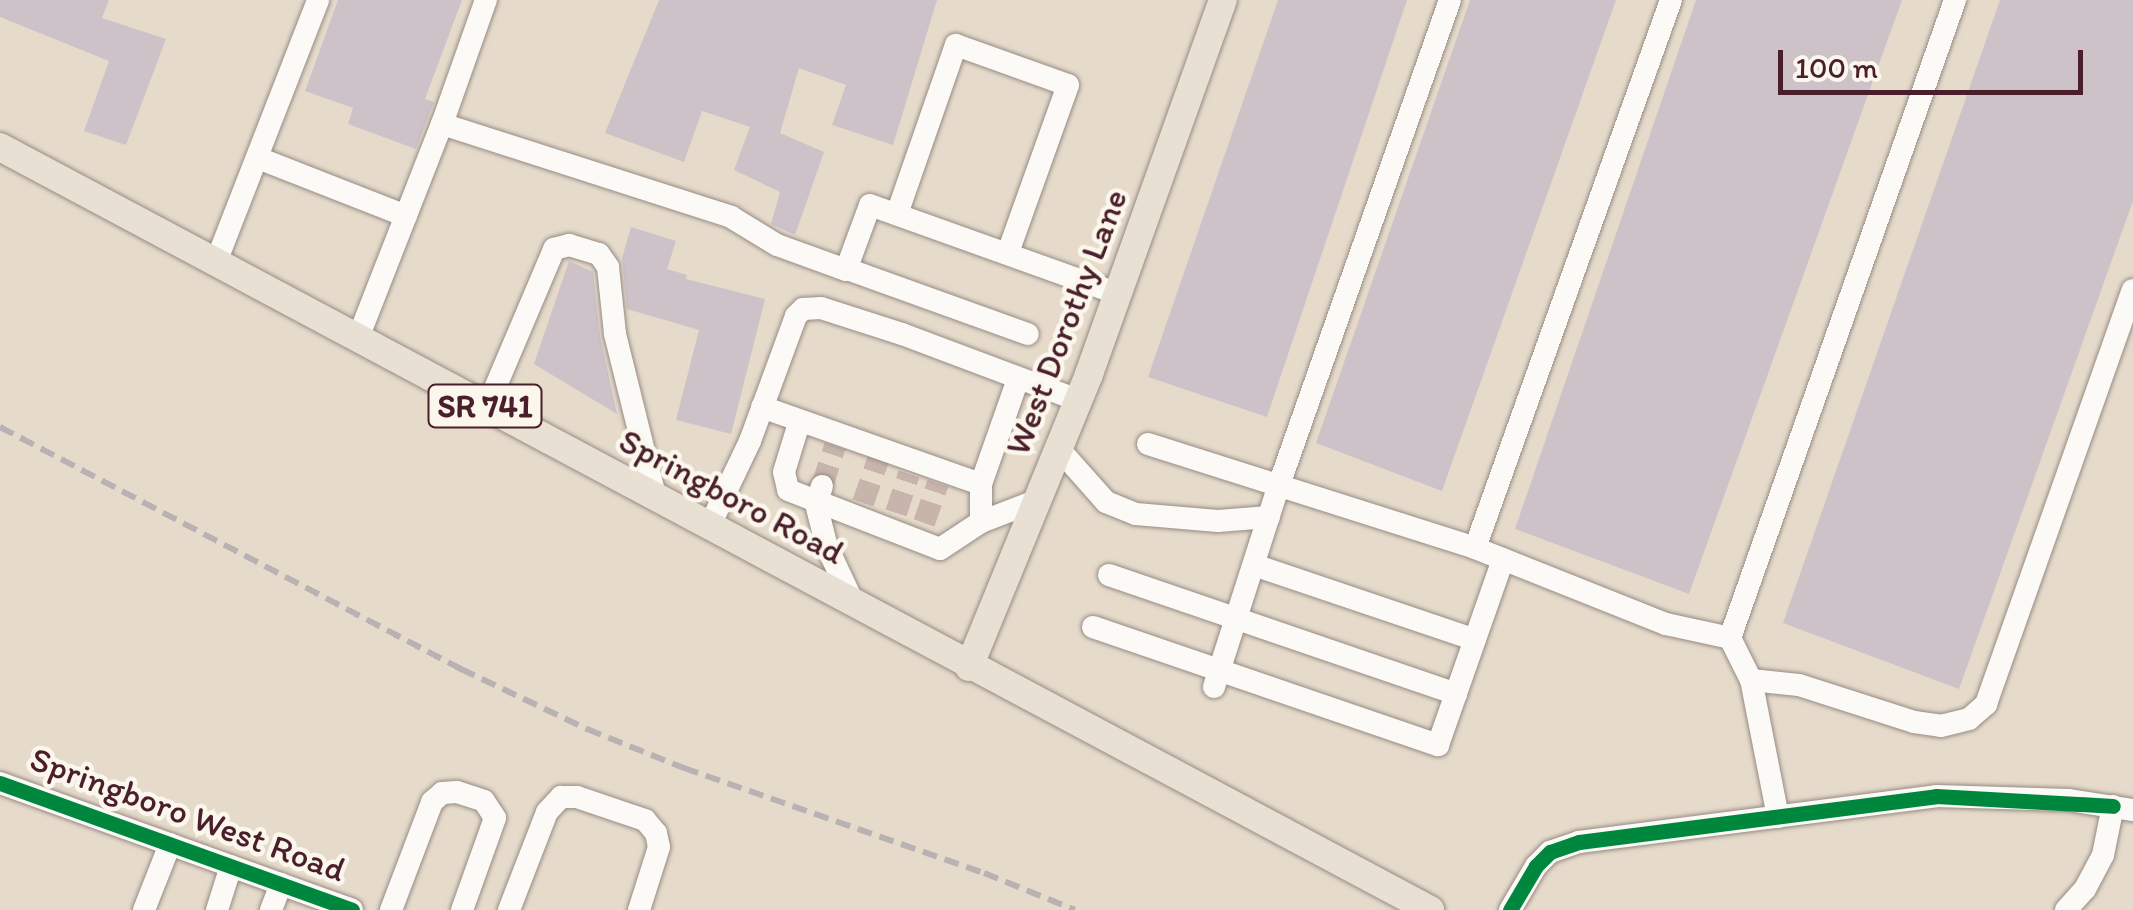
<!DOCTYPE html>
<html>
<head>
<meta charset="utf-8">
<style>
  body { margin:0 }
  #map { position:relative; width:2133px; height:910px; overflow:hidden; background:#e6dbcb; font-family:Itim,sans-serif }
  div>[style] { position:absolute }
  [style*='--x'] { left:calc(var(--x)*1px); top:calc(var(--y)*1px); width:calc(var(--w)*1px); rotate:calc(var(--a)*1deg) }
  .building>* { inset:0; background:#cdc2c8 }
  .minor-tunnel>* { height:22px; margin-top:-11px; transform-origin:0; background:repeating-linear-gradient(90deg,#c7b5ab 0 22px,transparent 0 33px) }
  .roads { filter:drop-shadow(0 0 2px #978b84) drop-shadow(0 0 2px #978b84) }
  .minor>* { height:22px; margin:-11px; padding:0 11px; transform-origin:11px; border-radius:11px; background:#fbfaf7 }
  .major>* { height:28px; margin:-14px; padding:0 14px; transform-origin:14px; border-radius:14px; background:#e7e0d3 }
  .rail>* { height:6px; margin-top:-3px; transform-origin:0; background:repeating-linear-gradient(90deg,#b9b2b2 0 15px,transparent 0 23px) }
  .cycleway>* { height:15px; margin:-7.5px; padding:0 7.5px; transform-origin:7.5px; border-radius:7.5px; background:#00873e }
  span { translate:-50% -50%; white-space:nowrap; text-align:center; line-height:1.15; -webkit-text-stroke:9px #fbf7ec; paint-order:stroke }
  .shield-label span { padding:2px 8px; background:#fbf7ec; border:2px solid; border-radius:8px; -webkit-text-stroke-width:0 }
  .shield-label { font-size:32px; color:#4a1f2b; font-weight:700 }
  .street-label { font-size:35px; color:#4a1f2b }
  .scale { position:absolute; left:1778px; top:50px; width:305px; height:45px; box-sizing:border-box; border:5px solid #4a1f2b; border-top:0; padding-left:12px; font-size:30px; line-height:35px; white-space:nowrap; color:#4a1f2b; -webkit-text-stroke:8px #fbf7ec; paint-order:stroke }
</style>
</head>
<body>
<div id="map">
  <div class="building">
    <i style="clip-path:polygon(0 0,109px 0,102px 18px,166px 39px,126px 145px,84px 131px,109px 61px,0 17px)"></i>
    <i style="clip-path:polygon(338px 0,462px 0,425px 99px,434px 102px,416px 149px,348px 124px,353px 108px,305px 91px)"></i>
    <i style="clip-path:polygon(659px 0,937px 0,893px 145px,832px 125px,846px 85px,799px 68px,780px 133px,824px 152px,795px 235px,771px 224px,780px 192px,734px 170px,750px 127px,702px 111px,684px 162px,605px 133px)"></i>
    <i style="clip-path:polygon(1278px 0,1407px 0,1267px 417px,1148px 377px)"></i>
    <i style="clip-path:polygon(1470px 0,1616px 0,1442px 491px,1316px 443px)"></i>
    <i style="clip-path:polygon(1696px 0,1902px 0,1689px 594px,1515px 529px)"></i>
    <i style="clip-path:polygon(2000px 0,2133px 0,2133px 201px,1959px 689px,1783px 623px)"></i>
    <i style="clip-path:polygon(631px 227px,676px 241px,667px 269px,687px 275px,686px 279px,765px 299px,731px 434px,676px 420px,699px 330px,627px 309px,622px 258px)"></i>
    <i style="clip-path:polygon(569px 261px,593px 272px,600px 336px,617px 414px,534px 364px)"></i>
  </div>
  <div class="minor-tunnel">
    <i style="--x:822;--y:486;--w:42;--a:-72"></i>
    <i style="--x:863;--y:503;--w:46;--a:-70.8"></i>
    <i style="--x:896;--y:513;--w:41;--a:-71.6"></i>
    <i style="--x:924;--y:523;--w:42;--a:-70.7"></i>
  </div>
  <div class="roads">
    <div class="minor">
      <i style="--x:442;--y:124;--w:132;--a:-70.5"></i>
      <i style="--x:258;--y:158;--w:159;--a:21.4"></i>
      <i style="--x:897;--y:214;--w:179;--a:-70.8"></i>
      <i style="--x:956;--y:45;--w:119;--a:19.7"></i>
      <i style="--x:1068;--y:85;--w:178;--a:109.7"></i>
      <i style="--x:216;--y:262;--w:281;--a:-68.7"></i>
      <i style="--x:847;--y:269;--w:192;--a:19.8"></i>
      <i style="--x:358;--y:338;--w:230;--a:-68.6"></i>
      <i style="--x:442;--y:124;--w:304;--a:17.8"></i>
      <i style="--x:731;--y:217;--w:54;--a:31.3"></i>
      <i style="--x:777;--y:245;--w:73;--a:19.9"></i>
      <i style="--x:846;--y:270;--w:69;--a:-69.7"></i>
      <i style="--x:870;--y:205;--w:263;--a:19.7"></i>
      <i style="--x:487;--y:407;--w:172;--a:-67"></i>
      <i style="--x:554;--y:249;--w:16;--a:-15"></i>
      <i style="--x:569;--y:245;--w:31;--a:17"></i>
      <i style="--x:599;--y:254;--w:16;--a:55"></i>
      <i style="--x:608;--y:267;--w:67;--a:84"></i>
      <i style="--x:615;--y:334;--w:167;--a:76.1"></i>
      <i style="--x:762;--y:407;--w:232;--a:19.4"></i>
      <i style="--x:981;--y:484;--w:38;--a:90"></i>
      <i style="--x:799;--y:423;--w:51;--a:107"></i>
      <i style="--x:784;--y:472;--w:18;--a:77"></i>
      <i style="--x:788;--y:490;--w:163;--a:21.2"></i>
      <i style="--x:940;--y:549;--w:49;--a:-33.4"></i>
      <i style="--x:981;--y:522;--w:61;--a:-21.1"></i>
      <i style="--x:1148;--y:444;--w:343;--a:17.6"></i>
      <i style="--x:1475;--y:548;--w:206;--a:21.7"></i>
      <i style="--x:1666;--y:624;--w:66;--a:12.3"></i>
      <i style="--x:1059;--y:449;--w:71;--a:48.4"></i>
      <i style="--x:1106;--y:502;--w:32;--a:22"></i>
      <i style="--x:1136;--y:514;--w:82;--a:4.9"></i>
      <i style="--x:1218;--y:521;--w:51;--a:-4.5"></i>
      <i style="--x:981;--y:484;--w:111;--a:-70.6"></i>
      <i style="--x:822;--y:486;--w:19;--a:108"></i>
      <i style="--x:816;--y:504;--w:44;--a:75.7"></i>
      <i style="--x:827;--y:547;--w:61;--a:64.7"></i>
      <i style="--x:710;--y:525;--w:93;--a:-64.5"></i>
      <i style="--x:750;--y:441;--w:133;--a:-69.8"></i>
      <i style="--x:796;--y:316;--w:10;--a:-45"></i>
      <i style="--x:803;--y:309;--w:18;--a:-3"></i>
      <i style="--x:821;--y:308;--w:85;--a:17.8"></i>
      <i style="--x:902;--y:334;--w:188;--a:20.6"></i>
      <i style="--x:1475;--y:548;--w:582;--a:-70.32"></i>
      <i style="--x:1254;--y:565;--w:233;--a:18.7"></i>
      <i style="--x:1109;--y:575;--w:367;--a:18.9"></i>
      <i style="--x:1093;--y:627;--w:365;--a:18.9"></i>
      <i style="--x:1438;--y:745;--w:197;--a:-70.7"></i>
      <i style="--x:1751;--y:680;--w:48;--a:5.9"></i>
      <i style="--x:1799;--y:685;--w:121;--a:17.8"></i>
      <i style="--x:1914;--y:722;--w:27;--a:8"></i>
      <i style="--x:1941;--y:726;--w:29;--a:-14"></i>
      <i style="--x:1969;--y:719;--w:23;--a:-41"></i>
      <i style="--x:1986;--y:704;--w:439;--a:-70.5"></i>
      <i style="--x:1214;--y:687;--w:212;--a:-72.2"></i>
      <i style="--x:1279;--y:485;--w:514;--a:-70.58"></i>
      <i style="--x:0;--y:783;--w:374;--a:19.8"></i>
      <i style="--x:1778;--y:817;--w:140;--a:-101.1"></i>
      <i style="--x:1751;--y:680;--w:47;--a:-116.6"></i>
      <i style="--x:1730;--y:638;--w:677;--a:-70.57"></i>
      <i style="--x:144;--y:910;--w:71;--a:-68.5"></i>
      <i style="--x:217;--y:910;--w:46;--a:-72.3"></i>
      <i style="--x:271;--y:910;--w:28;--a:-69"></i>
      <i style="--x:391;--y:910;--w:116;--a:-69.2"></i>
      <i style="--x:432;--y:802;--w:13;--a:-42"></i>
      <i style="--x:442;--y:793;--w:15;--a:-4"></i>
      <i style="--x:457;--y:792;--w:28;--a:18"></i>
      <i style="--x:484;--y:801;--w:20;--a:57"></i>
      <i style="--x:495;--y:818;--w:98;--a:109.7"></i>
      <i style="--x:509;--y:910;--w:105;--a:-68.8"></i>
      <i style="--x:547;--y:812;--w:21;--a:-47"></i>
      <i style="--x:561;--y:797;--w:16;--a:0"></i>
      <i style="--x:577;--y:797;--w:72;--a:18.7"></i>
      <i style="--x:645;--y:820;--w:17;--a:50"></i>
      <i style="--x:656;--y:833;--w:14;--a:78"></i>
      <i style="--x:659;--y:847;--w:66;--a:107.6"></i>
      <i style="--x:1510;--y:910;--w:51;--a:-59.4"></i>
      <i style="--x:1536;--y:866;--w:20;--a:-45"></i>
      <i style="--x:1550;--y:852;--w:31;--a:-19"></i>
      <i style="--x:1579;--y:842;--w:360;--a:-7.3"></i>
      <i style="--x:1936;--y:796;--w:133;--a:1.7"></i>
      <i style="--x:2069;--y:800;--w:65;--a:8.9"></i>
      <i style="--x:2066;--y:910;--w:28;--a:-48"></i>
      <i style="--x:2085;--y:889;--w:38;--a:-62"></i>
      <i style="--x:2103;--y:855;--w:50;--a:-78.5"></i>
    </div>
    <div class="major">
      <i style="--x:0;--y:147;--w:1621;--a:28.08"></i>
      <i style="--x:969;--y:667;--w:317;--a:-67.7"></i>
      <i style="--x:1089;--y:374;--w:397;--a:-70.3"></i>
    </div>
  </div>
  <div class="rail">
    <i style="--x:0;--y:427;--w:521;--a:27.7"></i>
    <i style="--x:461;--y:669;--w:140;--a:25.5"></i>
    <i style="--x:587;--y:729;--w:105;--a:21.9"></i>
    <i style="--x:684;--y:768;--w:318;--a:19.3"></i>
    <i style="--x:984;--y:873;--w:98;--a:22.1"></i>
  </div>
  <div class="cycleway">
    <i style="--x:0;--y:783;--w:374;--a:19.8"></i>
    <i style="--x:1510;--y:910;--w:51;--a:-59.4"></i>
    <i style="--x:1536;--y:866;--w:20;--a:-45"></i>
    <i style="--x:1550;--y:852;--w:31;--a:-19"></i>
    <i style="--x:1579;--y:842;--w:360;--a:-7.3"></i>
    <i style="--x:1936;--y:796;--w:177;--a:3.2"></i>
  </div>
  <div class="shield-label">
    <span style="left:485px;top:406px">SR 741</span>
  </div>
  <div class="street-label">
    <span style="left:1066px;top:322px;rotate:-69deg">West Dorothy Lane</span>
    <span style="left:732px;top:496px;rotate:28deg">Springboro Road</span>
    <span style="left:188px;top:814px;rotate:20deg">Springboro West Road</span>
  </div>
  <div class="scale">100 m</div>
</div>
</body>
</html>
